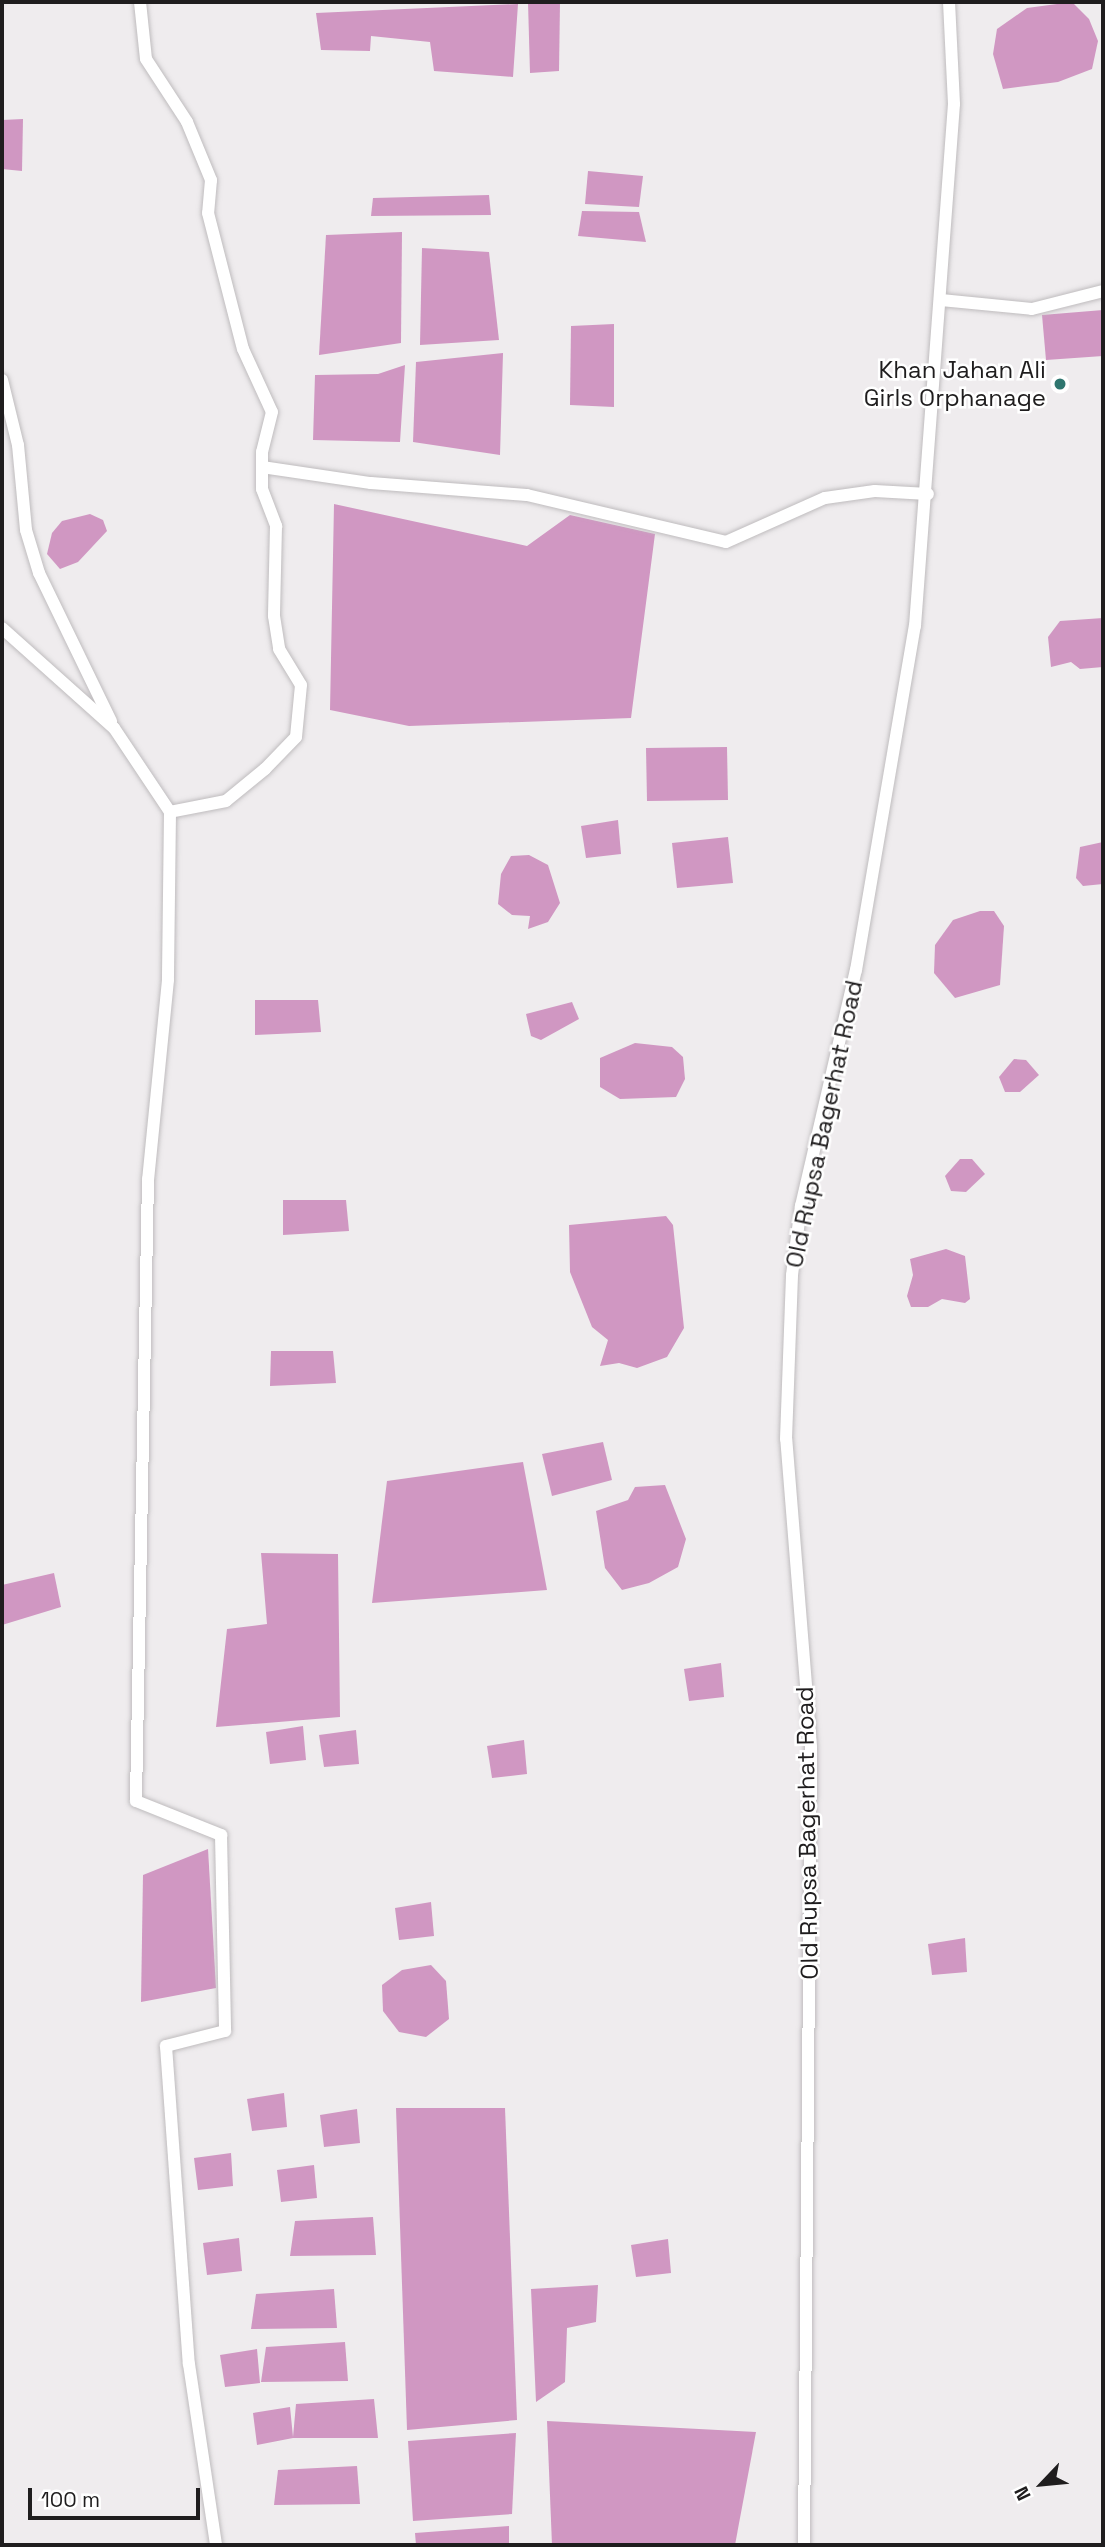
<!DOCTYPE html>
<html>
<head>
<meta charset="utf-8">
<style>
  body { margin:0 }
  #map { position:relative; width:1105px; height:2547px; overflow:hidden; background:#efecee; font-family:"Space Grotesk",sans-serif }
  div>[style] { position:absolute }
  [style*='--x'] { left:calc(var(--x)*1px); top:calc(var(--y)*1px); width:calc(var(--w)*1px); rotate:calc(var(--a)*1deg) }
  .water>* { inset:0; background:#d097c2 }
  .roads { filter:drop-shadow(0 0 2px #bfbcbe) drop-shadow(0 0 2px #bfbcbe) }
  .minor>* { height:12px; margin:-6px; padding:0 6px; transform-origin:6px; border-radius:6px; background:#fff }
  .dots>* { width:19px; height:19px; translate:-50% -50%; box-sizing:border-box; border:4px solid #fff; border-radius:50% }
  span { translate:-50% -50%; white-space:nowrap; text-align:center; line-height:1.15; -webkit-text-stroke:5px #fff; paint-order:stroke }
  .poi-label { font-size:24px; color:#1f1d1e }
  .right { translate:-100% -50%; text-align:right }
  .street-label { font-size:24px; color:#1f1d1e }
  .frame { position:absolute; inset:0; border:4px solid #1f1d1e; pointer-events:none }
  .north { position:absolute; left:1007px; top:2449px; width:70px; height:70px; -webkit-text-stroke:5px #fff; paint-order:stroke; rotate:244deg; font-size:19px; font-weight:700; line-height:28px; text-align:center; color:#1f1d1e }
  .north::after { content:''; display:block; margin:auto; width:24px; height:32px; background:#1f1d1e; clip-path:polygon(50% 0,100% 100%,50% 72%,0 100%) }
  .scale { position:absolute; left:28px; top:2488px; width:172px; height:32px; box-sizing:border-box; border:4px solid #1f1d1e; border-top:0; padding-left:9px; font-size:21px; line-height:24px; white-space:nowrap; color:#1f1d1e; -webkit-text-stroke:5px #fff; paint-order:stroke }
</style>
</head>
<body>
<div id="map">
  <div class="water">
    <i style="clip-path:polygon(528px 2px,560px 2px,559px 71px,530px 73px)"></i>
    <i style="clip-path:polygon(1072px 2px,1089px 19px,1098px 41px,1092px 69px,1058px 82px,1003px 89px,993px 54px,997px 29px,1027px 8px)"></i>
    <i style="clip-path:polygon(518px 4px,513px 77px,434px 71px,430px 42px,371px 36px,370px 51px,321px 50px,316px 13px)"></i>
    <i style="clip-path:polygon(23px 119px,22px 171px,2px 169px,2px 120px)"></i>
    <i style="clip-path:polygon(588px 171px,643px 176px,639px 207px,585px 204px)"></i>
    <i style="clip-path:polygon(489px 195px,491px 215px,371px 216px,373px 198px)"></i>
    <i style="clip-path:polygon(582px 211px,639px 212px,646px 242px,578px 236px)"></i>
    <i style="clip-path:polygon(402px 232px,401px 343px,319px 355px,326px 235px)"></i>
    <i style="clip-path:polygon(422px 248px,489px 252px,499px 340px,420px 345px)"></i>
    <i style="clip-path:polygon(1103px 310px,1103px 356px,1046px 360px,1042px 315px)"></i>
    <i style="clip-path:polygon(614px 324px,614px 407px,570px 405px,571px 326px)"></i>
    <i style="clip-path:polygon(503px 353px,500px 455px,413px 442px,416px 362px)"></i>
    <i style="clip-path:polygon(405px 365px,400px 442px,313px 440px,315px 375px,378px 374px)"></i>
    <i style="clip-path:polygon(334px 504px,527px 546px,570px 515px,655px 534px,631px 718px,409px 726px,330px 710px)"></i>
    <i style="clip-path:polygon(90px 514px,103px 520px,107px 531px,78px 562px,60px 569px,47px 554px,52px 533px,62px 521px)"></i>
    <i style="clip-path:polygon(1103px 618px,1103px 667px,1080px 669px,1071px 662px,1051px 667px,1048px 637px,1060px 621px)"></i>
    <i style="clip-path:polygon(727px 747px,728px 800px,647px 801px,646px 748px)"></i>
    <i style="clip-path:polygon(618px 820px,621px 854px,586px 858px,581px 826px)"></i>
    <i style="clip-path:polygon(728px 837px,733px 883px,677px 888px,672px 843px)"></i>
    <i style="clip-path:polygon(1103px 842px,1103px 884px,1083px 886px,1076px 878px,1080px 847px)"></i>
    <i style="clip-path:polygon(529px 855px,548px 865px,560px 903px,548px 922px,528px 929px,530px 916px,512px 915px,498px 904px,501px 874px,511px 856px)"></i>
    <i style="clip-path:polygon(980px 911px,994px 911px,1004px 926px,1000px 985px,955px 998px,934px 973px,935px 945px,953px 920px)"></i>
    <i style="clip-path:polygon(255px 1000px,318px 1000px,321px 1032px,255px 1035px)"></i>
    <i style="clip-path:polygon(572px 1002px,579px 1019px,541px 1040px,531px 1036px,526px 1014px)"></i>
    <i style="clip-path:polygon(635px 1043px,672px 1047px,683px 1057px,685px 1079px,676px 1097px,620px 1099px,600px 1087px,600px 1058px)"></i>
    <i style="clip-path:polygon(1014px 1059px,1026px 1060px,1039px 1075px,1020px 1092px,1005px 1092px,999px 1077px)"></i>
    <i style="clip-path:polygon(960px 1159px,972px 1159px,985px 1174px,966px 1192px,951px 1191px,945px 1176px)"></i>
    <i style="clip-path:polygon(283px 1200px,346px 1200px,349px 1231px,283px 1235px)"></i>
    <i style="clip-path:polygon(666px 1216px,673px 1225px,684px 1328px,667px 1357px,637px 1368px,619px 1363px,600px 1366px,608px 1340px,592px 1327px,570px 1272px,569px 1225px)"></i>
    <i style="clip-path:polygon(946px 1249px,965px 1256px,970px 1299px,965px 1303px,942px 1299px,928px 1307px,911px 1307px,907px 1296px,913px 1275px,910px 1259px)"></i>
    <i style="clip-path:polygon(271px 1351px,333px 1351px,336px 1383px,270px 1386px)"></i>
    <i style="clip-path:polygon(603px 1442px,612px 1480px,552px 1496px,542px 1454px)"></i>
    <i style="clip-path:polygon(523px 1462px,547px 1590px,372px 1603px,387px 1481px)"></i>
    <i style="clip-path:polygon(665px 1485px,686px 1539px,678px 1567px,649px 1583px,622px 1590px,605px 1568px,596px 1511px,628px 1500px,635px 1487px)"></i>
    <i style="clip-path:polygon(261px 1553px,338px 1554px,340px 1717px,216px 1727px,227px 1629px,267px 1624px)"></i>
    <i style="clip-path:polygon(54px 1573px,61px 1607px,2px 1625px,2px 1585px)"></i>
    <i style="clip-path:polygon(721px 1663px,724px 1697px,689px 1701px,684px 1669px)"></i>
    <i style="clip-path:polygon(303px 1726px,306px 1760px,270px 1764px,266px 1732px)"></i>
    <i style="clip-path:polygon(356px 1730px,359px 1764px,324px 1767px,319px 1735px)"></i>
    <i style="clip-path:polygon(524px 1740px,527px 1774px,492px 1778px,487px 1746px)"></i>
    <i style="clip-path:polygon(208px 1849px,216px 1988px,141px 2002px,143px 1875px)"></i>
    <i style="clip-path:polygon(431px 1902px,434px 1936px,399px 1940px,395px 1908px)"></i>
    <i style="clip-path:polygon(965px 1938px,967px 1972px,932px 1975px,928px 1944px)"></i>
    <i style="clip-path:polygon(431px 1965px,446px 1981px,449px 2019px,426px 2037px,399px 2032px,383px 2011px,382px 1985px,402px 1970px)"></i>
    <i style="clip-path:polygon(284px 2093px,287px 2127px,252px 2131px,247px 2099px)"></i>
    <i style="clip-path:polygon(396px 2108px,505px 2108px,517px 2420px,407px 2430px)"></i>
    <i style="clip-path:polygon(357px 2109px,360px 2143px,324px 2147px,320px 2115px)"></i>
    <i style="clip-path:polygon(231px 2153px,233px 2186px,198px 2190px,194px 2158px)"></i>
    <i style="clip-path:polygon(314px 2165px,317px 2198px,281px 2202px,277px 2170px)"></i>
    <i style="clip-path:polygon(373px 2217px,376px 2255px,290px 2256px,295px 2221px)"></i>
    <i style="clip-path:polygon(239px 2238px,242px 2271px,207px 2275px,203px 2243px)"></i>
    <i style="clip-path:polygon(668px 2239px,671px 2273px,636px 2277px,631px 2245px)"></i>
    <i style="clip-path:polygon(598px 2285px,596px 2322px,567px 2328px,565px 2382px,536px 2402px,531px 2289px)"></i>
    <i style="clip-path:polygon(334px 2289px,337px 2328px,251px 2329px,256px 2294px)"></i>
    <i style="clip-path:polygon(345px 2342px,348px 2381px,261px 2382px,266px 2347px)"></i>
    <i style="clip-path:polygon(257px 2349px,260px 2383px,225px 2387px,220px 2355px)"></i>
    <i style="clip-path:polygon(374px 2399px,378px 2438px,293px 2438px,257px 2445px,253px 2413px,290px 2407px,293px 2437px,296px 2404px)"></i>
    <i style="clip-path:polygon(547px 2421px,756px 2432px,735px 2545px,552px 2545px)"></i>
    <i style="clip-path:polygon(516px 2433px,512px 2514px,413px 2521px,408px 2441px)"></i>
    <i style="clip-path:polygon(357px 2466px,360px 2504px,274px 2505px,278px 2470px)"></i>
    <i style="clip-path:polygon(509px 2526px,509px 2545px,416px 2545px,415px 2533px)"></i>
  </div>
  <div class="roads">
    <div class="minor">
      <i style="--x:140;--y:2;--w:57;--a:84"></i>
      <i style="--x:146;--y:59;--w:75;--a:56.9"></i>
      <i style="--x:187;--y:122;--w:63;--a:67.5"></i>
      <i style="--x:211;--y:180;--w:33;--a:95"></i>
      <i style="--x:208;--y:213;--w:140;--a:75.6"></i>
      <i style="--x:243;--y:349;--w:69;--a:65.3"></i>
      <i style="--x:272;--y:412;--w:41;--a:104"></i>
      <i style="--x:262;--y:452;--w:37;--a:90"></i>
      <i style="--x:262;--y:489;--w:40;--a:69"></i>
      <i style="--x:276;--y:526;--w:90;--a:91.3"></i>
      <i style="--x:274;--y:616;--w:33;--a:81"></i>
      <i style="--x:279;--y:649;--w:42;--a:58.6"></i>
      <i style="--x:301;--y:685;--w:52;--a:95.5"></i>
      <i style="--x:296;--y:737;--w:45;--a:134.1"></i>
      <i style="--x:265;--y:769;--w:50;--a:140.6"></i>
      <i style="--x:226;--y:801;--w:57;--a:168.9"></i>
      <i style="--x:941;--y:300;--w:91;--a:5.6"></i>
      <i style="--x:1032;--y:309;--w:73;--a:-14.2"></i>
      <i style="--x:2;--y:380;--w:67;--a:76.2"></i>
      <i style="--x:18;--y:445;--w:85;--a:84.6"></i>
      <i style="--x:26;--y:530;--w:45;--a:73.2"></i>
      <i style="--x:39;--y:573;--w:165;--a:64.1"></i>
      <i style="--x:262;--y:467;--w:110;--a:8.4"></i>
      <i style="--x:371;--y:483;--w:156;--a:4.4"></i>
      <i style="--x:527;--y:495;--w:204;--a:13.3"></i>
      <i style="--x:726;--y:542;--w:108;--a:-24"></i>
      <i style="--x:825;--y:498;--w:50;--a:-8"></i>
      <i style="--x:875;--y:491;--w:53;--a:3.2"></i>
      <i style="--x:2;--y:628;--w:150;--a:41.8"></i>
      <i style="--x:114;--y:728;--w:101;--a:56.3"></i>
      <i style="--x:170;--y:812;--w:168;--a:90.7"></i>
      <i style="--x:168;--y:980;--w:200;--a:95.7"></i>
      <i style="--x:148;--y:1179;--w:622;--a:91.11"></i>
      <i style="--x:136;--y:1801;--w:92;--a:21.8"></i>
      <i style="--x:221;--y:1835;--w:196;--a:88.8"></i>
      <i style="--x:225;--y:2031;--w:61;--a:165.7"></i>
      <i style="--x:166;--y:2046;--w:319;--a:85.9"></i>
      <i style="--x:189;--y:2364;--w:183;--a:81.5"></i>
      <i style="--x:804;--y:2545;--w:798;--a:-89.5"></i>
      <i style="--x:811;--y:1747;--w:309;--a:-94.6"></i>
      <i style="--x:786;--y:1439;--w:164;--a:-87.9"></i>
      <i style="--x:792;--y:1275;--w:70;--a:-82.6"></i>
      <i style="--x:801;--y:1206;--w:242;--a:-76.9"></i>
      <i style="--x:856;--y:970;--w:349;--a:-80.3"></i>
      <i style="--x:915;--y:626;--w:523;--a:-85.73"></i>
      <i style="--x:954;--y:104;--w:102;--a:-92.8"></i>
    </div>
  </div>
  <div class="dots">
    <i style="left:1060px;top:384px;background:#2f766f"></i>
  </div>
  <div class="poi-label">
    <span class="right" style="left:1046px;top:384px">Khan Jahan Ali<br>Girls Orphanage</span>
  </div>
  <div class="street-label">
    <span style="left:824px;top:1124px;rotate:-78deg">Old Rupsa Bagerhat Road</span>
    <span style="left:807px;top:1833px;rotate:-91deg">Old Rupsa Bagerhat Road</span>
  </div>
  <div class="frame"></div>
  <div class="north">N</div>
  <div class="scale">100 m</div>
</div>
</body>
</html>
